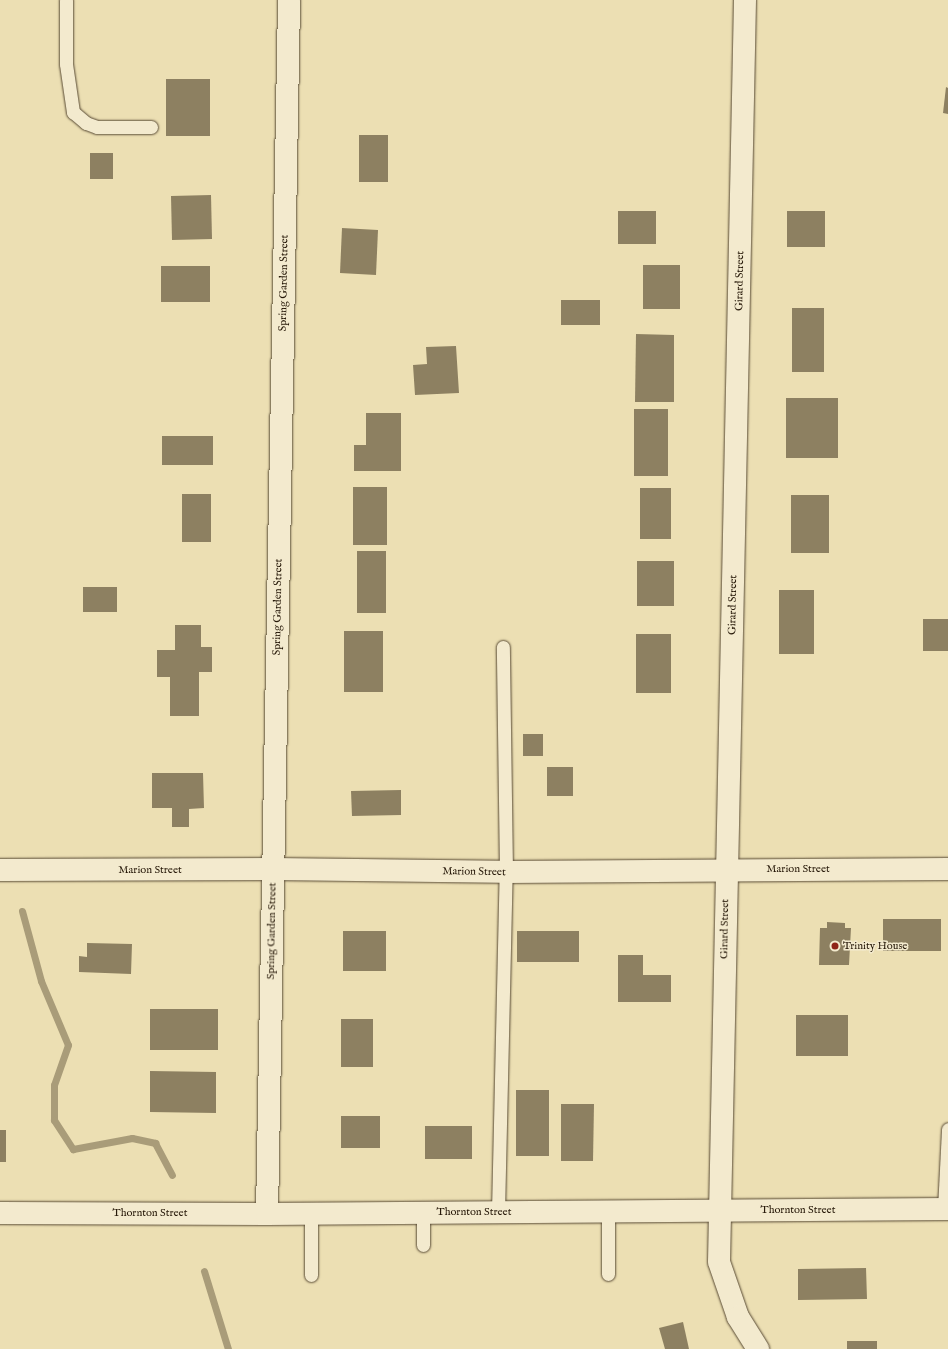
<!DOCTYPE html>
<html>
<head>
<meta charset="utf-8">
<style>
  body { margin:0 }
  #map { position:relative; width:948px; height:1349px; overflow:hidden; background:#ecdfb3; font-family:"IM FELL English",serif }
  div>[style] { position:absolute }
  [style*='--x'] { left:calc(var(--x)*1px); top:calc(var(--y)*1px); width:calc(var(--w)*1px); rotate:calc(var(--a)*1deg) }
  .stream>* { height:7px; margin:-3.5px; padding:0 3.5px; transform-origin:3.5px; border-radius:3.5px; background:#a99c79 }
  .building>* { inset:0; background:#8d8061 }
  .roads { filter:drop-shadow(0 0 1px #584a34) drop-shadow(0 0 1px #584a34) }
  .lane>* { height:13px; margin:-6.5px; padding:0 6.5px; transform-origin:6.5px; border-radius:6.5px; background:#f3eace }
  .street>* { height:22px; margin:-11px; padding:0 11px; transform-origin:11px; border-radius:11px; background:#f3eace }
  .secondary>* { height:22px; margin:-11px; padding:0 11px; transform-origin:11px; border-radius:11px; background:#f3eace }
  .dots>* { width:11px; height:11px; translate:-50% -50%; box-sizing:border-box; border:2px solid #f3eace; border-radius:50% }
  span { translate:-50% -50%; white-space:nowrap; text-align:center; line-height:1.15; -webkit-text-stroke:3px #f3eace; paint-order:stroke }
  .street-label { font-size:11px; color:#271909 }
  .poi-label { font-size:11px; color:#271909 }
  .left { translate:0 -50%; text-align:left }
</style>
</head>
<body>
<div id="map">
  <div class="stream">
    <i style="--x:22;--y:911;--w:73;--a:74.8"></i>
    <i style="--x:41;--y:981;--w:69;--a:67.1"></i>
    <i style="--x:68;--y:1045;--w:42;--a:109.3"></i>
    <i style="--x:54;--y:1085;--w:35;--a:90"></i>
    <i style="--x:54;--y:1120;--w:35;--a:57"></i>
    <i style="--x:73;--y:1149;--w:60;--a:-10.6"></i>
    <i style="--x:132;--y:1138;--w:24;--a:12"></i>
    <i style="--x:155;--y:1143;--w:36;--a:62"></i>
    <i style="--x:204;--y:1271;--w:82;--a:72.9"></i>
  </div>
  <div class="building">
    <i style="clip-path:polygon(166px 79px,210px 79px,210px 136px,166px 136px)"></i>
    <i style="clip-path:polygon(946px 87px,948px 88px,948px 114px,943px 113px)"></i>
    <i style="clip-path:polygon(359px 135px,388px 135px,388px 182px,359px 182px)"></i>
    <i style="clip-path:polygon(90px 153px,113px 153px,113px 179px,90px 179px)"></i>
    <i style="clip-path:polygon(211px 195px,212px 239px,172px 240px,171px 196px)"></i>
    <i style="clip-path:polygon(618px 211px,656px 211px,656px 244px,618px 244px)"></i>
    <i style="clip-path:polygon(787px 211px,825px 211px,825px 247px,787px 247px)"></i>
    <i style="clip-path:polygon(342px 228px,378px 230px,376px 275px,340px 273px)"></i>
    <i style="clip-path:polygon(643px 265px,680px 265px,680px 309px,643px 309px)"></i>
    <i style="clip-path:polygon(161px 266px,210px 266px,210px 302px,161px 302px)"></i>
    <i style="clip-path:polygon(561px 300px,600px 300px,600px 325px,561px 325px)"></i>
    <i style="clip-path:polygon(792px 308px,824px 308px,824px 372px,792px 372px)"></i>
    <i style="clip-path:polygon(636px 334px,674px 335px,674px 402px,635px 402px)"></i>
    <i style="clip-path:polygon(456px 346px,459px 393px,415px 395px,413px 365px,427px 364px,426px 347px)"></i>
    <i style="clip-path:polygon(786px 398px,838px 398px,838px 458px,786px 458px)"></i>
    <i style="clip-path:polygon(634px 409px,668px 409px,668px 476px,634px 476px)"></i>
    <i style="clip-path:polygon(366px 413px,401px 413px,401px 471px,354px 471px,354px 445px,366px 445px)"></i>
    <i style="clip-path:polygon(162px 436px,213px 436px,213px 465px,162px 465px)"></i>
    <i style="clip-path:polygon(353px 487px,387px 487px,387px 545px,353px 545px)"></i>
    <i style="clip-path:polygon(640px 488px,671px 488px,671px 539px,640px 539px)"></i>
    <i style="clip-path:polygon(182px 494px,211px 494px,211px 542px,182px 542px)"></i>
    <i style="clip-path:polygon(791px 495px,829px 495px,829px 553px,791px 553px)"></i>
    <i style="clip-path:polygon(357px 551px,386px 551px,386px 613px,357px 613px)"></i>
    <i style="clip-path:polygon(637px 561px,674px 561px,674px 606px,637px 606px)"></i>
    <i style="clip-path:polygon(83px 587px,117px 587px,117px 612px,83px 612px)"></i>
    <i style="clip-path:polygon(779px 590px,814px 590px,814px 654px,779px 654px)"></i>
    <i style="clip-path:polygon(923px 619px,948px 619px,948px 651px,923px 651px)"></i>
    <i style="clip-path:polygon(175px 625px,201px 625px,201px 647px,212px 647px,212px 672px,199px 672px,199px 716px,170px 716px,170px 677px,157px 677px,157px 650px,175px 650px)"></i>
    <i style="clip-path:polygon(344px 631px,383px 631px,383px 692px,344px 692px)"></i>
    <i style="clip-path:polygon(636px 634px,671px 634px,671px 693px,636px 693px)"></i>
    <i style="clip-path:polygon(523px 734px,543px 734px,543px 756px,523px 756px)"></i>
    <i style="clip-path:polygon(547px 767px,573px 767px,573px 796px,547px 796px)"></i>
    <i style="clip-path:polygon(152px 773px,203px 773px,204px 808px,189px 809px,189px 827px,172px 827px,172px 808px,152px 808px)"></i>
    <i style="clip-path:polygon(401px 790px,401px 815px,352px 816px,351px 791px)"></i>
    <i style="clip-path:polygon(883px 919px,941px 919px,941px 951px,883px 951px)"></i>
    <i style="clip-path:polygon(827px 922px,845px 923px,845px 928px,851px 928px,849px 965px,819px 965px,820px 928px,827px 928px)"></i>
    <i style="clip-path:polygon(343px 931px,386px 931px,386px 971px,343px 971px)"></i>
    <i style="clip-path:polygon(517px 931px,579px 931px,579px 962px,517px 962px)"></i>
    <i style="clip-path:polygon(87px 943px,132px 944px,131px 974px,79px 972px,79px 956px,87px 957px)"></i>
    <i style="clip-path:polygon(618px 955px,643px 955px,643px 975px,671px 975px,671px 1002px,618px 1002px)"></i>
    <i style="clip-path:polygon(150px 1009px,218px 1009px,218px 1050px,150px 1050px)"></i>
    <i style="clip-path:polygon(796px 1015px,848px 1015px,848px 1056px,796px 1056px)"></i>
    <i style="clip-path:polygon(341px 1019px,373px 1019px,373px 1067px,341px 1067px)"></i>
    <i style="clip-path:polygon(150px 1071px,216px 1072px,216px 1113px,150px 1112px)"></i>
    <i style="clip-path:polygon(516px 1090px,549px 1090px,549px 1156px,516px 1156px)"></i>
    <i style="clip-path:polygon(561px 1104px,594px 1104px,593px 1161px,561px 1161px)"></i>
    <i style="clip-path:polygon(341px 1116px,380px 1116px,380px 1148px,341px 1148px)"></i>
    <i style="clip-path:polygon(425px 1126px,472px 1126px,472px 1159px,425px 1159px)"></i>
    <i style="clip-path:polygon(0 1130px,6px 1130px,6px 1162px,0 1162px)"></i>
    <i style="clip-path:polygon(866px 1268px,867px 1299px,798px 1300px,798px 1269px)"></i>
    <i style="clip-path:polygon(683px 1322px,689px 1349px,665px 1349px,659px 1328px)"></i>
    <i style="clip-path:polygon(847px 1341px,877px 1341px,877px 1349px,847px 1349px)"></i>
  </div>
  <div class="roads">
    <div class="lane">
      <i style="--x:66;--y:0;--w:64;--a:90"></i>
      <i style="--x:66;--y:64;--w:49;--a:81.7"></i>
      <i style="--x:73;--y:112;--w:17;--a:40"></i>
      <i style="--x:86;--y:123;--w:12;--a:20"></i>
      <i style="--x:97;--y:127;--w:54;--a:0"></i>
      <i style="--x:944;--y:1209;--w:80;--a:-87.1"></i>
      <i style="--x:608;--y:1211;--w:63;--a:90"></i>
      <i style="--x:498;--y:1212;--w:340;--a:-88.7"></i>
      <i style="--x:506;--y:872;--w:225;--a:-90.8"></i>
      <i style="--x:311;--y:1213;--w:62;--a:90"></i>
      <i style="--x:423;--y:1213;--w:32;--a:90"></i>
    </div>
    <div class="street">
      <i style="--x:745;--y:0;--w:1262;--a:91.18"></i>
      <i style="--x:719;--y:1262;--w:58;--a:70.9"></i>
      <i style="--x:738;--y:1317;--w:38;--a:58"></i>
      <i style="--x:0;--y:870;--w:273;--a:-0.2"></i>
      <i style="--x:273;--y:869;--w:233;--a:0.7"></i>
      <i style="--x:506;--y:872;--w:442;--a:-0.4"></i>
      <i style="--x:267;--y:1214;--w:1214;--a:-88.96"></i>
    </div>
    <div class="secondary">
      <i style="--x:0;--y:1213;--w:267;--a:0.2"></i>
      <i style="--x:267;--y:1214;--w:681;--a:-0.42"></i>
    </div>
  </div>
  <div class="dots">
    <i style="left:835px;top:946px;background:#8f2418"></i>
  </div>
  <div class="street-label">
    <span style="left:740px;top:281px;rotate:-89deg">Girard Street</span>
    <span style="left:284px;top:283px;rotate:-89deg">Spring Garden Street</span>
    <span style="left:733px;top:605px;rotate:-89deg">Girard Street</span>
    <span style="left:278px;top:607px;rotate:-89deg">Spring Garden Street</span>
    <span style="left:798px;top:869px">Marion Street</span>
    <span style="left:150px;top:870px">Marion Street</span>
    <span style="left:474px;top:872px;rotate:1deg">Marion Street</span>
    <span style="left:725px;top:929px;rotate:-89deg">Girard Street</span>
    <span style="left:272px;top:931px;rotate:-89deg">Spring Garden Street</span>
    <span style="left:798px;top:1210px">Thornton Street</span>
    <span style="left:474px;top:1212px">Thornton Street</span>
    <span style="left:150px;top:1213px">Thornton Street</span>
  </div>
  <div class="poi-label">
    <span class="left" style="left:843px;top:946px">Trinity House</span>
  </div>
</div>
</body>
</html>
